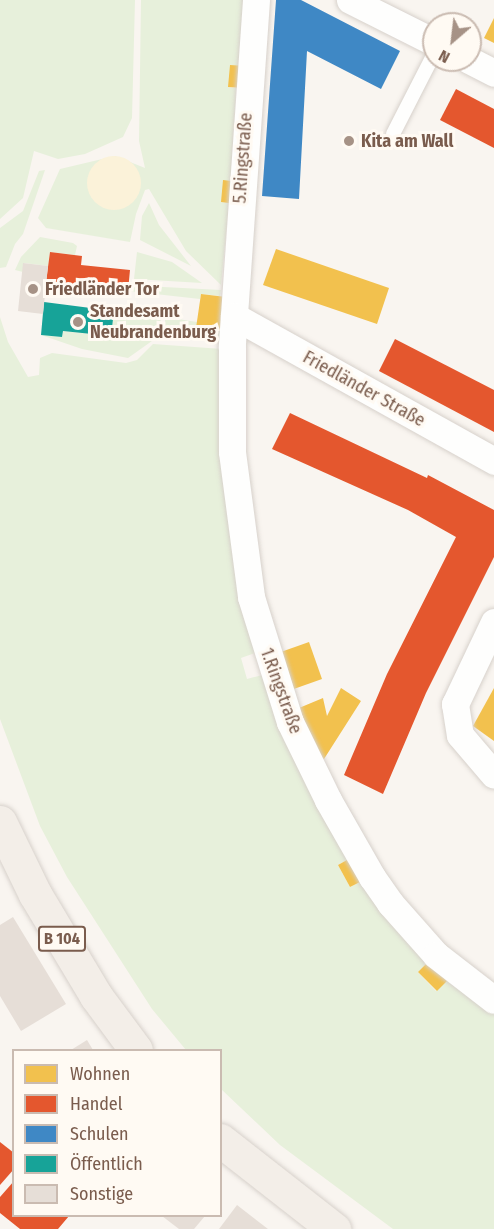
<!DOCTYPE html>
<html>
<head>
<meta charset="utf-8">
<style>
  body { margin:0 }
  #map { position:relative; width:494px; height:1229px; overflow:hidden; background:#f9f5f0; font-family:"Fira Sans Condensed",sans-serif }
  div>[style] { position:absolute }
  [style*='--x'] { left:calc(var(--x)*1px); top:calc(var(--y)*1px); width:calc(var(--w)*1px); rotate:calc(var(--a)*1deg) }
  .green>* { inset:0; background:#e7f0db }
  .sand>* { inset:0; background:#fbf2d9 }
  .round { border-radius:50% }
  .homes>* { inset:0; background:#f2c14e }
  .shops>* { inset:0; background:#e4572e }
  .schools>* { inset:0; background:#3f88c5 }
  .public>* { inset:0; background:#17a398 }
  .building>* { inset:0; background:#e6ded7 }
  .roads { filter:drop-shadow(0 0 2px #d7d1cb) drop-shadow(0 0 2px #d7d1cb) }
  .lane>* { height:14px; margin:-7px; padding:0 7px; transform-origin:7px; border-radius:7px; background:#fefefd }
  .street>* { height:27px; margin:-13.5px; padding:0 13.5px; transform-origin:13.5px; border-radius:13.5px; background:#fefefd }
  .primary>* { height:33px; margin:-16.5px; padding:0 16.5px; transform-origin:16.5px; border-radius:16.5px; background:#f3eee8 }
  .dots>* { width:16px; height:16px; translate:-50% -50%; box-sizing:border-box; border:3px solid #fffaf3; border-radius:50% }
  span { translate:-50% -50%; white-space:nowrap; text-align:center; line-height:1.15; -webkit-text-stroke:6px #fffaf3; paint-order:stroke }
  .shield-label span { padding:2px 4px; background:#fffaf3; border:2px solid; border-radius:4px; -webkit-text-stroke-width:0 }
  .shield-label { font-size:16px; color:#7a5c4d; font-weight:700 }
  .poi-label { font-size:18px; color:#7a5c4d; font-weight:700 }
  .left { translate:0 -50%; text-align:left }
  .street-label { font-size:18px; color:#7a5c4d }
  .legend { position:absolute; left:12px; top:1049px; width:210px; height:168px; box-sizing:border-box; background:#fffaf3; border:2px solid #cabbb1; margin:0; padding:8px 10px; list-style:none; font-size:18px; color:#7a5c4d }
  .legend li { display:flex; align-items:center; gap:12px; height:30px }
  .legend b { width:30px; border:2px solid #cabbb1 }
  .north { position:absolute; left:422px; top:12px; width:60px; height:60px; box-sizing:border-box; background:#fffaf3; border:2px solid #cabbb1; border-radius:50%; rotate:208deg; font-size:16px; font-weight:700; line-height:24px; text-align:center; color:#7a5c4d }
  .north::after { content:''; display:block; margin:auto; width:21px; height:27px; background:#a69286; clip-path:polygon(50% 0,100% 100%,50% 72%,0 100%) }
</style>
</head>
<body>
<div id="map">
  <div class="green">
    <i style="clip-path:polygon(0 0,135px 0,132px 118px,123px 137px,85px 154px,58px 159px,34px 151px,23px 198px,0 219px)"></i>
    <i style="clip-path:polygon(141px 0,244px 0,238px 66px,228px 87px,236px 88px,231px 181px,221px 202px,229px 203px,221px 285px,186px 251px,149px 189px,145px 190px,136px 214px,130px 242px,46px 228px,38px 218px,60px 169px,115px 156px,145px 168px,139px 141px)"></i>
    <i style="clip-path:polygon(45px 170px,23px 234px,15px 244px,6px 267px,0 268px,0 228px,23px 211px,39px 171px)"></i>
    <i style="clip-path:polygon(149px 203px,159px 225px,191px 266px,140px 240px,142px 216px)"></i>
    <i style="clip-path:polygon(40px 237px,73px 243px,77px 246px,75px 255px,50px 252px,48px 266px,24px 263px,23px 272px,15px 270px,21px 257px)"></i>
    <i style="clip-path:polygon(137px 252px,172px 262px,202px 283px,134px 279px)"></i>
    <i style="clip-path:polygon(129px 283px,144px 286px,221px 290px,220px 296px,201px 294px,200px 299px,128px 291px)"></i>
    <i style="clip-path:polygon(114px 311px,161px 317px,159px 336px,128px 358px,82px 349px,41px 335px,62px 337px,63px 331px,111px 336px)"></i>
    <i style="clip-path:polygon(0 317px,8px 342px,28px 377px,39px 375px,40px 358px,52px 353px,126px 363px,137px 360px,153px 344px,222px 349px,255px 653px,241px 658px,247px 679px,262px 675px,350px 858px,338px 865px,350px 887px,362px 881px,428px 962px,418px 972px,436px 991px,447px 981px,494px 1013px,494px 1229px,393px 1229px,280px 1145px,221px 1089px,220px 1050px,186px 1050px,152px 1009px,67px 877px,40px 826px,0 719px)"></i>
    <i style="clip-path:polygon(165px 317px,197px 322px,221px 331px,222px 342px,165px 338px)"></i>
  </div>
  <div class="sand">
    <i class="round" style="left:87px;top:156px;width:54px;height:54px"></i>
  </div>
  <div class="homes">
    <i style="clip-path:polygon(494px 18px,494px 43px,484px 38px)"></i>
    <i style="clip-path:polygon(230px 65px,245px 66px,243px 88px,228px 87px)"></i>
    <i style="clip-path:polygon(223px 180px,231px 181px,236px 204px,221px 202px)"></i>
    <i style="clip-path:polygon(276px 249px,389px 288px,377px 324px,263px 285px)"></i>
    <i style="clip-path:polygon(201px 294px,226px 297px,221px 331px,196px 328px)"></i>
    <i style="clip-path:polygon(309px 642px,322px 679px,291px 690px,278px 653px)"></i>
    <i style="clip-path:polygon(341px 688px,361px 701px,324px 759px,314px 754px,299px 708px,323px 698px,327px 716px)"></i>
    <i style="clip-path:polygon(494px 688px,494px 741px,473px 726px)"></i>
    <i style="clip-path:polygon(354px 856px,366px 879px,350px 887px,338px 865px)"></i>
    <i style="clip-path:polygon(428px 962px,447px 981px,437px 991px,418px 972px)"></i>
  </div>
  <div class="shops">
    <i style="clip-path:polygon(456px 89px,494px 109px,494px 148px,440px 120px)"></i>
    <i style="clip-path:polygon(50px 252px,82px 256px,81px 265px,130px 270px,128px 291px,46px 282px)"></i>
    <i style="clip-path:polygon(395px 339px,494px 390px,494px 432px,379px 371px)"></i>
    <i style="clip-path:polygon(290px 413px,427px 478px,428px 475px,494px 510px,494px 557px,426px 693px,383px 794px,344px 775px,387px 674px,456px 537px,408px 510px,272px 449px)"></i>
    <i style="clip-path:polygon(0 1142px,14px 1153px,14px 1169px,0 1185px)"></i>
    <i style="clip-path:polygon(14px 1181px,14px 1216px,69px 1216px,58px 1229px,20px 1229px,0 1213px,0 1197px)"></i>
  </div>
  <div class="schools">
    <i style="clip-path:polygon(276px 0,301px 0,400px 51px,381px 89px,307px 51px,299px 199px,262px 196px)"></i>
  </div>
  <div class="public">
    <i style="clip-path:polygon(44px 302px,114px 311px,111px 336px,63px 331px,62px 337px,41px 335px)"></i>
  </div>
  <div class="building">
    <i style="clip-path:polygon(23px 263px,48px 266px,43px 314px,18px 311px)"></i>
    <i style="clip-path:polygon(13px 917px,66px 1004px,21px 1031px,0 996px,0 925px)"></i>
    <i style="clip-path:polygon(87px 1040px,93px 1050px,71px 1050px)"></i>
    <i style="clip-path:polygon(237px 1205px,268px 1229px,219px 1229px)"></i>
    <i style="clip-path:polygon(162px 1216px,205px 1216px,194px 1229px,179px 1229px)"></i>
  </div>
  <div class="roads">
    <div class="lane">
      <i style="--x:393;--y:134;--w:90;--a:-62.9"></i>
    </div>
    <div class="street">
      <i style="--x:256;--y:0;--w:348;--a:94"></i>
      <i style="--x:232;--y:347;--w:105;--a:90"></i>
      <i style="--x:232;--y:452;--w:146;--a:82.5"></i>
      <i style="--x:251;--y:597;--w:131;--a:72.7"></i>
      <i style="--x:290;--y:722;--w:87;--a:64"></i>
      <i style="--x:328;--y:800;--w:89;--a:60.3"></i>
      <i style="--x:372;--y:877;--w:32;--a:55"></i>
      <i style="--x:390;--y:903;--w:69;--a:48.5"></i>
      <i style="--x:436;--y:955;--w:73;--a:37.8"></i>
      <i style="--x:350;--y:0;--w:94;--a:26.6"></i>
      <i style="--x:469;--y:60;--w:28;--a:27"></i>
      <i style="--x:234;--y:316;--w:298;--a:29.1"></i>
      <i style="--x:494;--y:622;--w:91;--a:115.4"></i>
      <i style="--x:455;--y:704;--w:31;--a:81"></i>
      <i style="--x:460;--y:735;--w:52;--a:49.6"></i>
    </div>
    <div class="primary">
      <i style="--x:0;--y:822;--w:80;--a:64.1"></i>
      <i style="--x:35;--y:894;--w:119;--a:59.1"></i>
      <i style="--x:96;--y:996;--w:67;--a:53.5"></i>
      <i style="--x:220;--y:1140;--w:145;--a:38"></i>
    </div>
  </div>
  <div class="dots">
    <i style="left:349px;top:141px;background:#a69286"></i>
    <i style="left:33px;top:289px;background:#a69286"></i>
    <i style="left:78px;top:322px;background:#a69286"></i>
  </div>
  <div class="shield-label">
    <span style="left:62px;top:939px">B 104</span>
  </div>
  <div class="poi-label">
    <span class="left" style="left:361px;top:141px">Kita am Wall</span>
    <span class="left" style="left:45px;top:289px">Friedländer Tor</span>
    <span class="left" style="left:90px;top:322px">Standesamt<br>Neubrandenburg</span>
  </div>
  <div class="street-label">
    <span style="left:243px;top:158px;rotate:-86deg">5.Ringstraße</span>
    <span style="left:364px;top:389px;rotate:29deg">Friedländer Straße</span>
    <span style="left:281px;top:691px;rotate:70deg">1.Ringstraße</span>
  </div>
  <ul class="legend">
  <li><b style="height:16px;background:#f2c14e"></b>Wohnen</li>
  <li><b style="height:16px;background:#e4572e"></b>Handel</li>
  <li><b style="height:16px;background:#3f88c5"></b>Schulen</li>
  <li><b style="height:16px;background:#17a398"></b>Öffentlich</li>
  <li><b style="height:16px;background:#e6ded7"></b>Sonstige</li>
  </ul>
  <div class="north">N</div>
</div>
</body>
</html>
